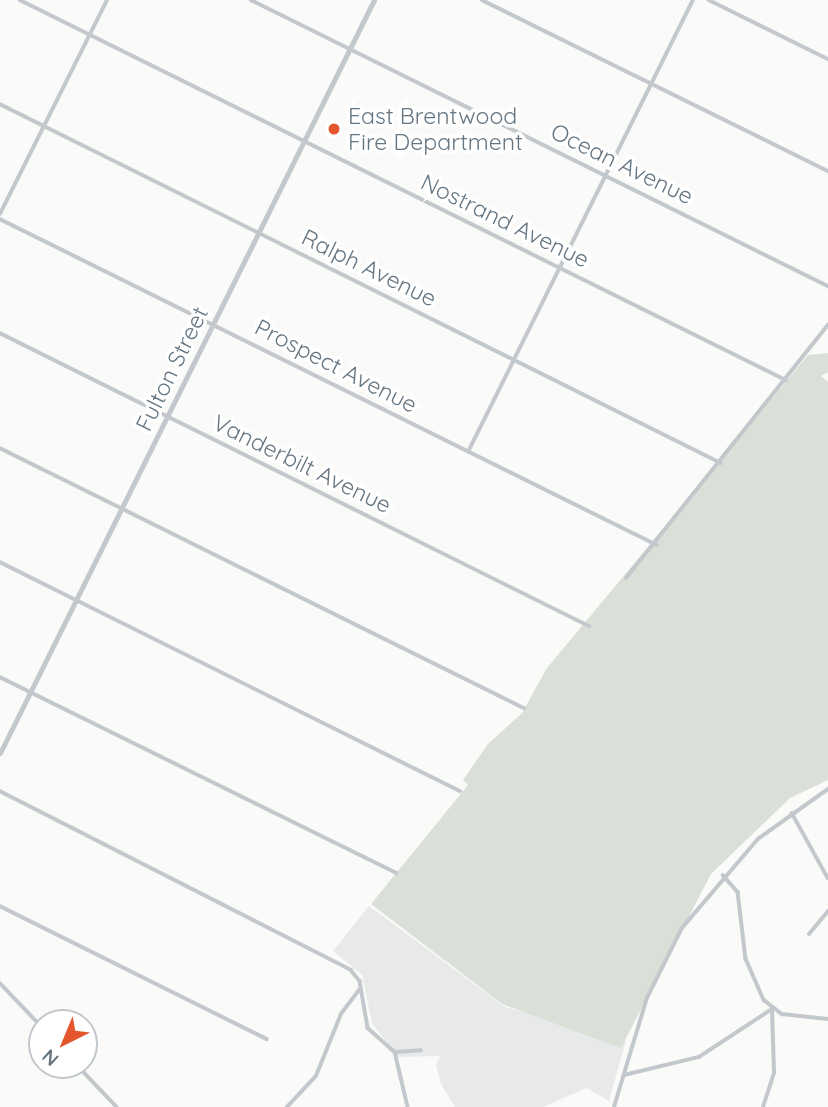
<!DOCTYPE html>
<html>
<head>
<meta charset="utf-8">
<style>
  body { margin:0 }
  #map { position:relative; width:828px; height:1107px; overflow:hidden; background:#fafaf8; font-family:Quicksand,sans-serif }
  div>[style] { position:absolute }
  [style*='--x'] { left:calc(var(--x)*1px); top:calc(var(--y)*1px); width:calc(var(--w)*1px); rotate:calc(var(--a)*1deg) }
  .built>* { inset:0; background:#e8e9e9 }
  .green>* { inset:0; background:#dadfd7 }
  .minor>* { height:3.5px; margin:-1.75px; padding:0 1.75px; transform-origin:1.75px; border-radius:1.75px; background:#c3c8cc }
  .tertiary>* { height:5px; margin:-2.5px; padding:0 2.5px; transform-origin:2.5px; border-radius:2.5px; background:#c3c8cc }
  .dots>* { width:19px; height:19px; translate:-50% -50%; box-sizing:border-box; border:4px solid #fff; border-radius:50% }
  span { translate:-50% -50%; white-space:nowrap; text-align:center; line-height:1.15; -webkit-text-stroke:7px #fff; paint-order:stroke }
  .poi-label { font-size:23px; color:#657683 }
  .left { translate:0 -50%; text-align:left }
  .street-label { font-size:23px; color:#657683 }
  .north { position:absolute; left:28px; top:1009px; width:70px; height:70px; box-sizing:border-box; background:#fff; border:2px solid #c1c8cd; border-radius:50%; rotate:223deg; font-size:19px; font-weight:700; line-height:28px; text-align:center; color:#657683 }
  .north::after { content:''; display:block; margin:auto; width:24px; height:32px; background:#e4572e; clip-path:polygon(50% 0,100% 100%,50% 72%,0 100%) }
</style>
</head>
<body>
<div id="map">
  <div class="built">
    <i style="clip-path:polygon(369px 906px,505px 1007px,626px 1041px,609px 1101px,586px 1088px,543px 1107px,455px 1107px,441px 1084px,436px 1065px,440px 1056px,398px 1057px,372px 1023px,362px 975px,333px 951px)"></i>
  </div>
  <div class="green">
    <i style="clip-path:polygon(828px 353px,828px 372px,821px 376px,828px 382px,828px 780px,790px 798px,711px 874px,621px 1048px,502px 1004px,371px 904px,468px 785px,463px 780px,488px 744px,522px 713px,547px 668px,808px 355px)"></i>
  </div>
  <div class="minor">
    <i style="--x:20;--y:0;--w:855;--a:26.39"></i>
    <i style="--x:251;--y:0;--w:644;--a:26.37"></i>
    <i style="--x:482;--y:0;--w:386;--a:26.3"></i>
    <i style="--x:709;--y:0;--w:133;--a:26.4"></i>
    <i style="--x:0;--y:104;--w:805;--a:26.47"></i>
    <i style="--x:0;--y:214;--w:239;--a:-63.4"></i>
    <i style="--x:0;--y:219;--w:733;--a:26.39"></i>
    <i style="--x:0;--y:333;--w:658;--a:26.45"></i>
    <i style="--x:0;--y:448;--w:585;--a:26.39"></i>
    <i style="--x:468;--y:452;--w:505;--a:-63.54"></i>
    <i style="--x:0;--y:562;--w:514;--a:26.47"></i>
    <i style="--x:626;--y:578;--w:324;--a:-51.4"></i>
    <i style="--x:0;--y:677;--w:442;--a:26.3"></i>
    <i style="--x:0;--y:791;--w:394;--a:27"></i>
    <i style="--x:351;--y:970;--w:14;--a:51"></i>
    <i style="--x:360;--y:981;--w:48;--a:80.3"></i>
    <i style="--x:368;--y:1028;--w:36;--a:42"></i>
    <i style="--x:395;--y:1052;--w:57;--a:76.7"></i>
    <i style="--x:792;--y:813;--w:74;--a:61"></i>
    <i style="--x:723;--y:875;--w:23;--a:49"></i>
    <i style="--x:738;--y:892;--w:67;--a:83.2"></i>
    <i style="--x:746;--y:959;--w:45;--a:66.3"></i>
    <i style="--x:764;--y:1000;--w:23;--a:38"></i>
    <i style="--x:782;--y:1014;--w:46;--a:6.2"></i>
    <i style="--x:0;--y:906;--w:298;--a:26.5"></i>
    <i style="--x:809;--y:934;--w:30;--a:-50"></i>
    <i style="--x:0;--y:983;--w:61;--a:46.3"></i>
    <i style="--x:395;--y:1052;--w:26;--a:-4"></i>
    <i style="--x:77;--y:1065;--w:58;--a:46.4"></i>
    <i style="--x:624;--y:1075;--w:77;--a:-13.5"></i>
    <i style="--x:699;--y:1057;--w:87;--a:-33.3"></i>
    <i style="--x:287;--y:1107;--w:42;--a:-46.9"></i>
    <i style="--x:316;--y:1076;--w:67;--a:-68"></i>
    <i style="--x:341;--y:1014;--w:31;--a:-53"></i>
    <i style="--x:614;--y:1107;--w:114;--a:-73.2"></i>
    <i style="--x:647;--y:998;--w:78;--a:-63.4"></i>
    <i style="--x:682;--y:928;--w:117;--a:-49.5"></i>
    <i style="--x:758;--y:839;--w:86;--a:-35.5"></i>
    <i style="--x:763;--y:1107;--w:36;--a:-72"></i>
    <i style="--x:774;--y:1073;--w:64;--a:-91.8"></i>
  </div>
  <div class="tertiary">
    <i style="--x:0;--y:753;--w:841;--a:-63.59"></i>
  </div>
  <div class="dots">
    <i style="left:334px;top:129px;background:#e4572e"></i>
  </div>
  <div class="poi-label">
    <span class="left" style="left:348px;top:129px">East Brentwood<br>Fire Department</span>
  </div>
  <div class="street-label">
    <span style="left:622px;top:164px;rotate:26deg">Ocean Avenue</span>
    <span style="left:505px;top:221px;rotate:26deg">Nostrand Avenue</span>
    <span style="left:369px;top:268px;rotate:26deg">Ralph Avenue</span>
    <span style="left:336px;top:366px;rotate:27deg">Prospect Avenue</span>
    <span style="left:172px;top:369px;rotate:-64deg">Fulton Street</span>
    <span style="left:302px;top:464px;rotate:26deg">Vanderbilt Avenue</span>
  </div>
  <div class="north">N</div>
</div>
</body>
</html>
